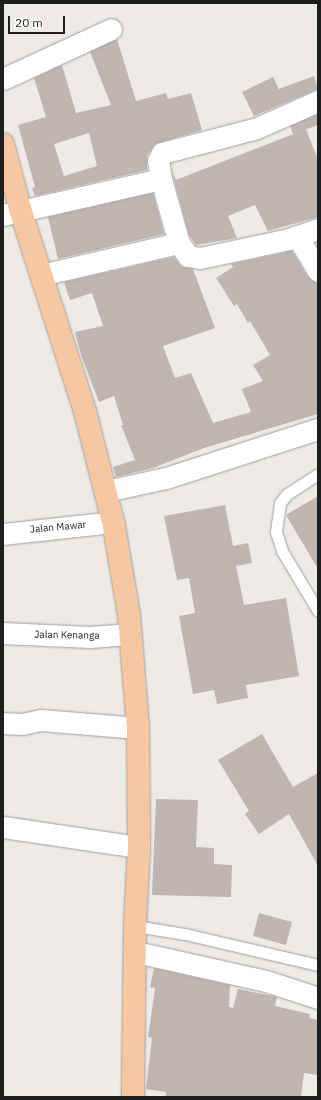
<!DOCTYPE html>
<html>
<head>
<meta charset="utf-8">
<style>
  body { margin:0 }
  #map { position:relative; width:321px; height:1100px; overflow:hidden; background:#eeeae5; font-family:"IBM Plex Sans",sans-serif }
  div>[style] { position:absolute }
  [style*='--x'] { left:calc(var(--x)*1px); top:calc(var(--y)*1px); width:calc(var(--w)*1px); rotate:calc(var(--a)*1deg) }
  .building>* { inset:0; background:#bfb5b1 }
  .roads { filter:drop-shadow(0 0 1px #9f9f9f) drop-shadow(0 0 1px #9f9f9f) }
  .lane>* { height:11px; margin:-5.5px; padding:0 5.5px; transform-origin:5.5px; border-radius:5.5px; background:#fff }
  .street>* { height:21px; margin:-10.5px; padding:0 10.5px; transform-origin:10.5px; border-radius:10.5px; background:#fff }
  .primary>* { height:22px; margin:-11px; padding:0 11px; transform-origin:11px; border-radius:11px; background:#f7c7a1 }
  span { translate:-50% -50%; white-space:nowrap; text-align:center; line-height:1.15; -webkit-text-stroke:3px #fff; paint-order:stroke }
  .street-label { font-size:10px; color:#1e1e1e }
  .frame { position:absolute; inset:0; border:4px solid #1e1e1e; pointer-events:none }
  .scale { position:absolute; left:8px; top:16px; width:57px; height:18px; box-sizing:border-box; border:2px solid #1e1e1e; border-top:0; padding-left:5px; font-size:12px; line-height:14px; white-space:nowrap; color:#1e1e1e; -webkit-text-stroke:3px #fff; paint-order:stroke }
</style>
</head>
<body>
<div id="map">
  <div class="building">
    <i style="clip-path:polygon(evenodd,117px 39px,136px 101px,166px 93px,168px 99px,191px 93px,202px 130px,155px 144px,147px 156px,147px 170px,35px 196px,32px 188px,35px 187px,18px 125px,46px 117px,34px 78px,62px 65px,76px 113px,111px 105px,90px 52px,117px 39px,89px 133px,97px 166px,64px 176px,54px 144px,89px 133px)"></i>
    <i style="clip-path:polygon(314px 76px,318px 89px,254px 116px,242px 92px,273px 77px,279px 89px)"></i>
    <i style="clip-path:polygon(318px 114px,318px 125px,293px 134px,290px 126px)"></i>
    <i style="clip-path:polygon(306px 129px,318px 160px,318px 217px,268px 231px,255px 205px,228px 216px,237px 238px,196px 245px,189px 235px,172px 172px,176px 180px)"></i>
    <i style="clip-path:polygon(153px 193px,164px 234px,58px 259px,48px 217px)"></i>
    <i style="clip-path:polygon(292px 251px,308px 277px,318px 283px,318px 414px,204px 448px,153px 468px,116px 477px,113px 467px,135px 460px,121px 425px,123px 425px,114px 396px,99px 402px,81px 355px,75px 332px,103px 326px,92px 293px,70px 300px,64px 282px,174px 257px,181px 266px,193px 269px,215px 328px,163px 346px,175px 378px,191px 373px,213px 423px,251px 412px,242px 389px,263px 381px,253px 365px,270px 355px,250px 321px,248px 323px,237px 304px,234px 306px,216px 278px,233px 267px,231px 264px)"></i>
    <i style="clip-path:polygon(318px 496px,318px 569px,286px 515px)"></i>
    <i style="clip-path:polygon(225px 505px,233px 546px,248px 543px,252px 563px,236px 566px,244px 605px,286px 598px,299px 676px,246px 685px,248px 698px,217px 704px,214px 690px,193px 694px,179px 616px,195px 613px,189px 578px,177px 580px,164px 516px)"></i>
    <i style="clip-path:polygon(262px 734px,293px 787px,318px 773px,318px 866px,289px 814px,259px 834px,245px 814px,249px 811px,218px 760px)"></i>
    <i style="clip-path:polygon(156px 799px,198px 800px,196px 847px,214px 848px,214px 864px,232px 865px,231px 897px,152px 895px)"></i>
    <i style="clip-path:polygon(259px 913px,292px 922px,286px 945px,253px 936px)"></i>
    <i style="clip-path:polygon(154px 968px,230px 985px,229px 1007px,233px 1008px,238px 989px,277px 997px,275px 1006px,310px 1014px,309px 1018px,318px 1020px,318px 1075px,304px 1073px,301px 1097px,166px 1097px,166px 1092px,146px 1089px,152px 1038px,148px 1037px,155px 988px,150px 987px)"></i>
  </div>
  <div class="roads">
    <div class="lane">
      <i style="--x:318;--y:474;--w:37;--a:147"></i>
      <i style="--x:287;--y:494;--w:11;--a:128"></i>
      <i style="--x:280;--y:503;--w:29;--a:98"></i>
      <i style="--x:276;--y:532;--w:20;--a:72"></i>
      <i style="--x:282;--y:551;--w:70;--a:59"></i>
      <i style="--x:135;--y:926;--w:51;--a:9.1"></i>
      <i style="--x:185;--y:934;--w:137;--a:13.1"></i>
    </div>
    <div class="street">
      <i style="--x:3;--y:79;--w:119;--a:-24.8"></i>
      <i style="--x:161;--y:179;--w:18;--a:-99"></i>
      <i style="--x:158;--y:161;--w:9;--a:-63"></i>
      <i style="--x:162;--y:153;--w:98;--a:-14.7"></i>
      <i style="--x:257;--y:128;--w:67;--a:-23.9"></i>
      <i style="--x:3;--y:215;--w:162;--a:-12.8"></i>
      <i style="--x:161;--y:179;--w:66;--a:74.3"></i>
      <i style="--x:179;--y:243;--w:16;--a:55"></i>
      <i style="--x:188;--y:256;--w:12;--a:9"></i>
      <i style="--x:200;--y:258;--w:91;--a:-12.1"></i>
      <i style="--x:289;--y:239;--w:31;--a:-19"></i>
      <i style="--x:297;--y:236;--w:41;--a:59"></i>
      <i style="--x:41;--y:275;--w:142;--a:-13.1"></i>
      <i style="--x:106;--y:491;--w:61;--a:-12.2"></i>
      <i style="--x:166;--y:478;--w:160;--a:-17.9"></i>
      <i style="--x:3;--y:534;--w:111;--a:-6.2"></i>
      <i style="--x:3;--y:633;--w:87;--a:2.6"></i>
      <i style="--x:90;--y:637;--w:40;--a:-4.3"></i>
      <i style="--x:3;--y:723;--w:19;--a:3"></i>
      <i style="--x:22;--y:724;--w:19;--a:-12"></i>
      <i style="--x:41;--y:720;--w:97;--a:4.7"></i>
      <i style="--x:3;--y:827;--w:137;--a:8.4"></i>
      <i style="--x:136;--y:952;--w:133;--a:12.6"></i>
      <i style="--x:266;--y:981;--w:55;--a:18.1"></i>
    </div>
    <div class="primary">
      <i style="--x:3;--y:144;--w:70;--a:75.2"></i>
      <i style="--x:21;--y:212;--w:213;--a:72.2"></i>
      <i style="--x:86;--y:415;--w:114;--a:75.8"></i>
      <i style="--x:114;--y:526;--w:90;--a:80.4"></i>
      <i style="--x:129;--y:615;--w:113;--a:85.4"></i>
      <i style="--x:138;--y:728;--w:119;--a:89.5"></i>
      <i style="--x:139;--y:847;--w:79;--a:92.9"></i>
      <i style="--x:135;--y:926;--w:171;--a:90.7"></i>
    </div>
  </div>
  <div class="street-label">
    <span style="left:58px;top:527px;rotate:-5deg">Jalan Mawar</span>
    <span style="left:67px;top:635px;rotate:1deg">Jalan Kenanga</span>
  </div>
  <div class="frame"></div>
  <div class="scale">20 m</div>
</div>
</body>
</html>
